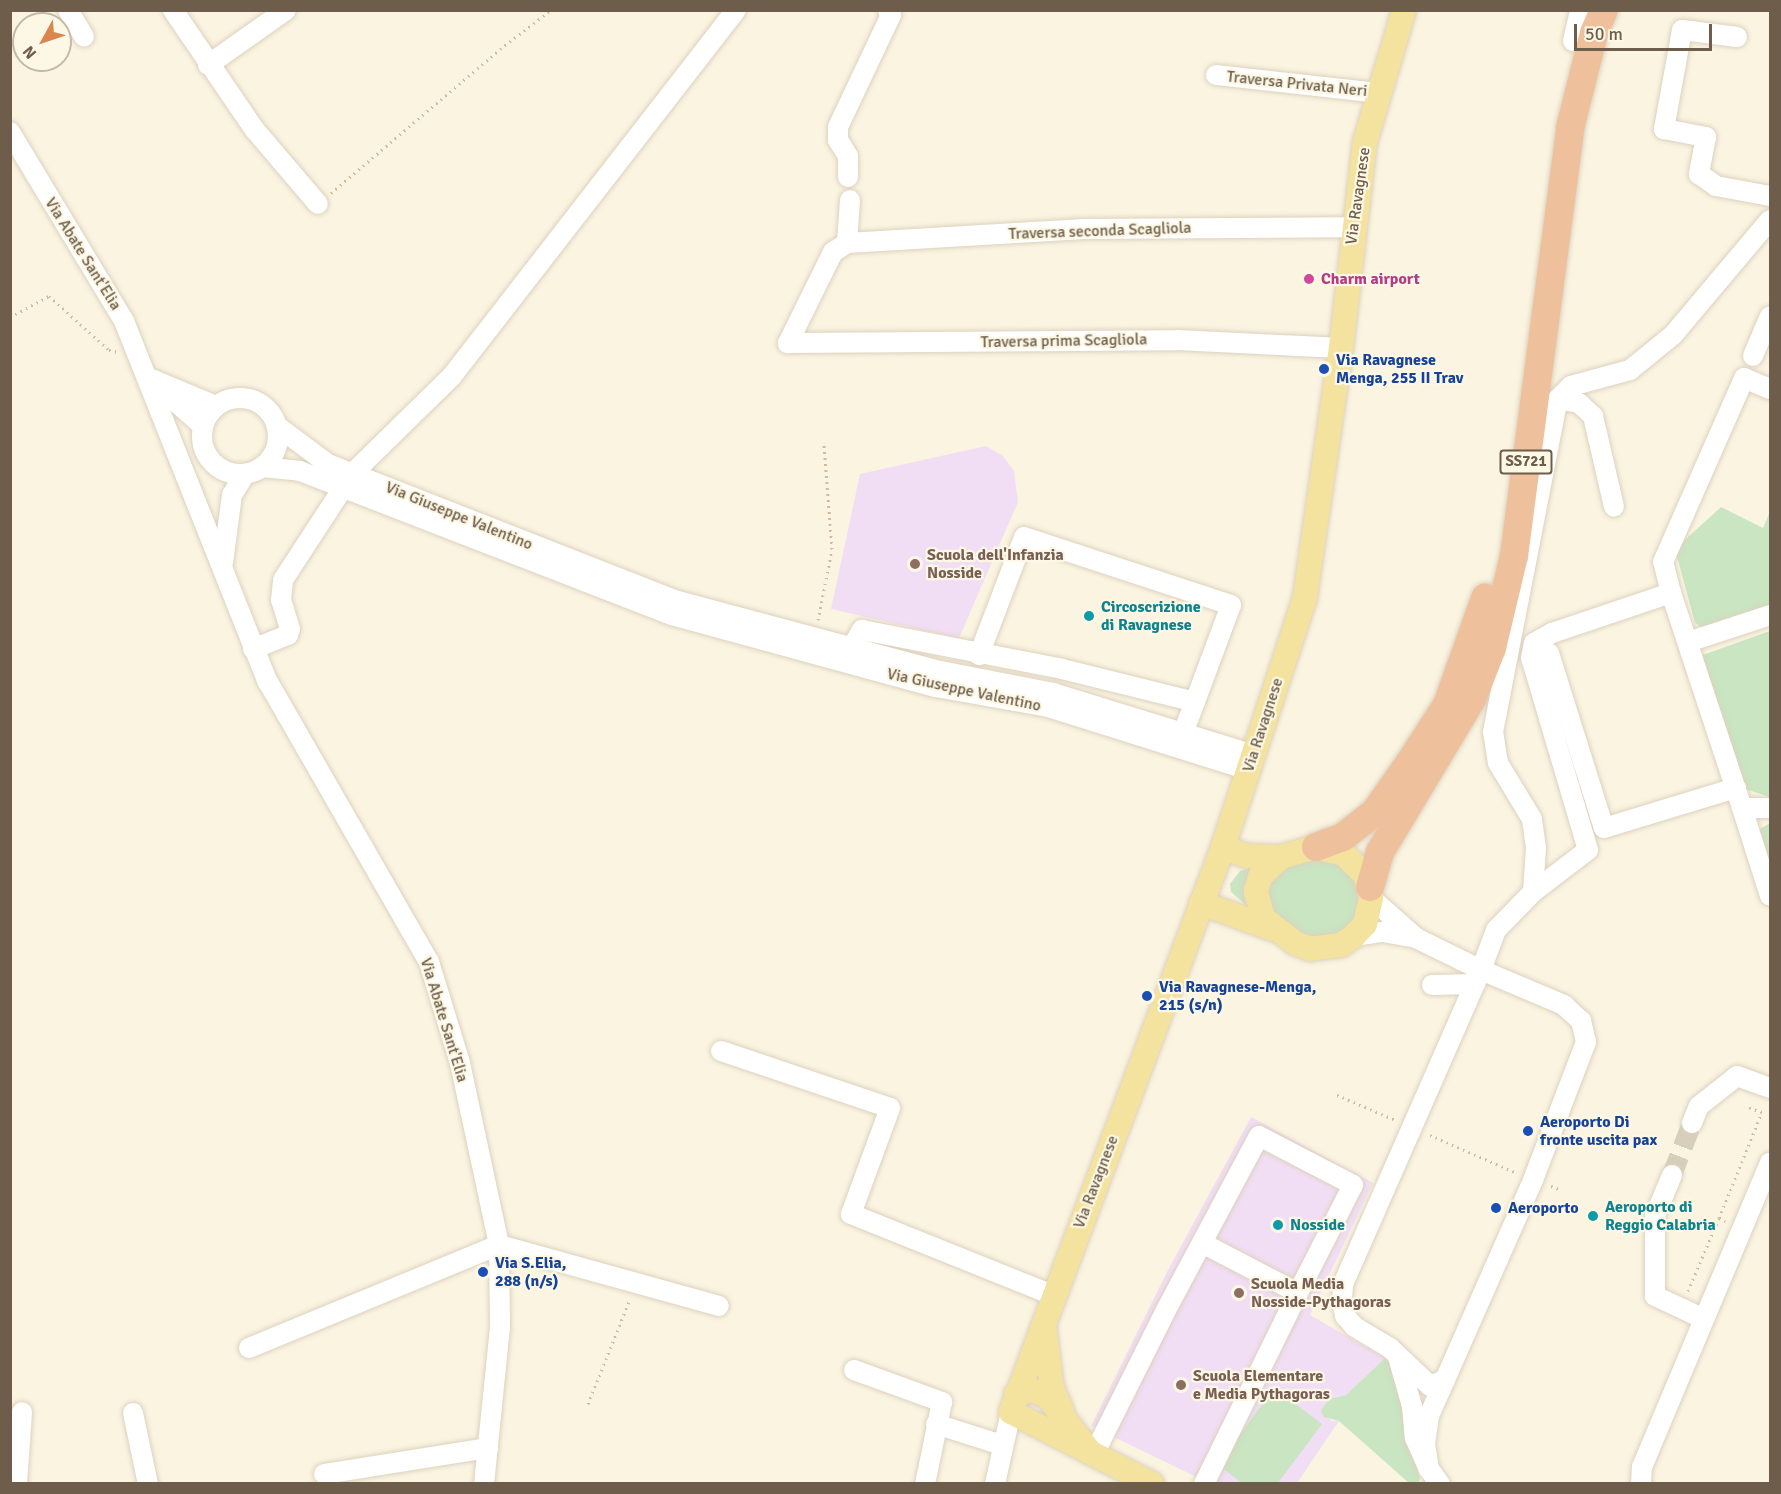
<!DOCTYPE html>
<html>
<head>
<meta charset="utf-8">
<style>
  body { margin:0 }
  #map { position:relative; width:1781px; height:1494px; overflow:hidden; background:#faf4e1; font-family:Signika,sans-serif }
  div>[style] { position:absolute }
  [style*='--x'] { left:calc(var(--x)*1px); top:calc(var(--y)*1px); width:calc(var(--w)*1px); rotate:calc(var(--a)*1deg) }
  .education>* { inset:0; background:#f1def5 }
  .green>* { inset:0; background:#c9e5c1 }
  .minor-tunnel>* { height:20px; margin-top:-10px; transform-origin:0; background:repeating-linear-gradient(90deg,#d7cebb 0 20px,transparent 0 30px) }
  .path>* { height:3px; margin-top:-1.5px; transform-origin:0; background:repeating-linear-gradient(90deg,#d1bb9f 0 1.5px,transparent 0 6px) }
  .roads { filter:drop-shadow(0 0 2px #ddd1be) drop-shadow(0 0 2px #ddd1be) }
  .minor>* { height:20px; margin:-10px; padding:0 10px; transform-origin:10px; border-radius:10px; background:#fff }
  .minor>.ring { margin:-10px; padding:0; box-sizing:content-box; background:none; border:20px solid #fff; border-radius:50% }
  .major>* { height:24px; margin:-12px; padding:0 12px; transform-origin:12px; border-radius:12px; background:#f3e39e }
  .highway>* { height:28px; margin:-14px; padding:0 14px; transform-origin:14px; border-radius:14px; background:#efc09c }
  .dots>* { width:16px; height:16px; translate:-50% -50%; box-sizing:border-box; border:3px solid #fdf8e6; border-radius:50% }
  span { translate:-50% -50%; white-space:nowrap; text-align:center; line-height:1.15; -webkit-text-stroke:4.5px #fdf8e6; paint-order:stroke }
  .shield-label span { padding:2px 4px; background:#fdf8e6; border:2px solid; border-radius:4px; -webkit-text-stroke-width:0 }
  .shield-label { font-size:15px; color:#6e5d4a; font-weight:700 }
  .street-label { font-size:16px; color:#6e5d4a }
  .hotel-label { font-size:16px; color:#b23c85; font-weight:700 }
  .left { translate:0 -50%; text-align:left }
  .transit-label { font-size:16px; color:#164399; font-weight:700 }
  .education-label { font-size:16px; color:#785e54; font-weight:700 }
  .culture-label { font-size:16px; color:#0d838f; font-weight:700 }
  .frame { position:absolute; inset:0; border:12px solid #6e5d4a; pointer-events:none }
  .north { position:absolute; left:12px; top:12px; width:60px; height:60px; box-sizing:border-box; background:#fdf8e6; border:2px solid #c4baa8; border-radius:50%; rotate:230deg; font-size:16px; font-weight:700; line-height:24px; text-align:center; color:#6e5d4a }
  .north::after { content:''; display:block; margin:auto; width:21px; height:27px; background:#da864f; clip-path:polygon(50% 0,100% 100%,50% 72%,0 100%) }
  .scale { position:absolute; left:1574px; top:24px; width:138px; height:27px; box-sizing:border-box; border:3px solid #6e5d4a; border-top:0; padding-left:8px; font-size:18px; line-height:21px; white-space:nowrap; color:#6e5d4a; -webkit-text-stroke:4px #fdf8e6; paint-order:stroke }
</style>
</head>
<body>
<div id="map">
  <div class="education">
    <i style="clip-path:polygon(986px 446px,1003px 456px,1014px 471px,1018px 502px,959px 638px,831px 609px,860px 474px)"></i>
    <i style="clip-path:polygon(1251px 1117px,1373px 1183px,1310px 1315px,1385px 1358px,1346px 1395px,1329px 1399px,1322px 1411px,1332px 1421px,1339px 1421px,1297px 1483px,1209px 1483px,1091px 1426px,1168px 1270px)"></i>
  </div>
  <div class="green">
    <i style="clip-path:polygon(1721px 507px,1763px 528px,1770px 512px,1770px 607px,1703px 628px,1695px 623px,1675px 549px)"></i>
    <i style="clip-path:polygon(1770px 631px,1770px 797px,1742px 788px,1700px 656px)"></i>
    <i style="clip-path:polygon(1770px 823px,1770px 880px,1755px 832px)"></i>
    <i style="clip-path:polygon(1322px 857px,1347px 865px,1364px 896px,1355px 921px,1333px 939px,1309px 939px,1267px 912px,1269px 879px,1285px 866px)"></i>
    <i style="clip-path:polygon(1255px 867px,1245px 896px,1246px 905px,1231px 892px,1230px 884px,1240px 871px)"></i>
    <i style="clip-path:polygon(1385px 1358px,1397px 1370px,1409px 1439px,1420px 1479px,1418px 1483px,1409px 1483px,1339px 1421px,1324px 1417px,1321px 1411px,1329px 1399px,1346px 1395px)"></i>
    <i style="clip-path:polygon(1274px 1388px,1322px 1424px,1278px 1483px,1242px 1483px,1218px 1465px)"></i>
  </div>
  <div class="minor-tunnel">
    <i style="--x:1672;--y:1175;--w:56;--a:-69"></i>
  </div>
  <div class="path">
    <i style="--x:331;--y:193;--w:222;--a:-40.4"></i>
    <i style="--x:500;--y:49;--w:64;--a:-37.4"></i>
    <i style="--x:10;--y:317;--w:44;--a:-28.3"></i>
    <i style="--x:49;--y:296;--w:81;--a:42"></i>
    <i style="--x:109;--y:350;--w:9;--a:13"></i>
    <i style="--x:818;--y:620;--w:72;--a:-78.8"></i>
    <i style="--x:832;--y:549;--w:105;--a:-94.4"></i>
    <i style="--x:1337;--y:1095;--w:64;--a:23"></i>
    <i style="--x:1430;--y:1135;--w:95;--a:23.6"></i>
    <i style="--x:1551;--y:1186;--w:9;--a:21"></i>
    <i style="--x:1719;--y:1218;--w:114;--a:-67.9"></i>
    <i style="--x:1762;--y:1112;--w:18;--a:-161"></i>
    <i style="--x:1688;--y:1291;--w:79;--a:-67"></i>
    <i style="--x:1719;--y:1218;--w:7;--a:27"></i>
    <i style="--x:588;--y:1404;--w:113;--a:-68.2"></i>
  </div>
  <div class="roads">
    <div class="minor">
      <i style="--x:68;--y:10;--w:31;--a:59"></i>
      <i style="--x:173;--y:10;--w:145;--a:55.7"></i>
      <i style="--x:255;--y:130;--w:97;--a:49.6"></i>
      <i style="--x:1737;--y:37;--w:55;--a:-172.7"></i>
      <i style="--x:1682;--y:30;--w:101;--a:100.3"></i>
      <i style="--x:1664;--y:129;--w:43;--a:10.8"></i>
      <i style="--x:1706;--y:137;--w:38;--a:101"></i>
      <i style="--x:1699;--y:174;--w:21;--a:35"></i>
      <i style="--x:1716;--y:186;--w:55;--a:10.5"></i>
      <i style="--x:1573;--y:41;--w:32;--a:-77"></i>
      <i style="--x:208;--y:65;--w:95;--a:-35.2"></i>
      <i style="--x:1216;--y:75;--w:164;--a:6.3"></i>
      <i style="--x:10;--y:132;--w:221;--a:58.9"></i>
      <i style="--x:124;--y:321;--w:389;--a:68.3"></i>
      <i style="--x:268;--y:682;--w:323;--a:60.1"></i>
      <i style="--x:429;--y:962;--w:106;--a:72.9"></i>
      <i style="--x:460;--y:1063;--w:186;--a:77.9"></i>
      <i style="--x:499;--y:1245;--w:82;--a:89.3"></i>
      <i style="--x:500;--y:1327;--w:158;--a:95.8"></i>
      <i style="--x:848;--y:177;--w:21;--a:-90"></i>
      <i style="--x:848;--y:156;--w:19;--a:-122"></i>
      <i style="--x:838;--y:140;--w:13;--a:-90"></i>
      <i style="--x:838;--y:127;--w:124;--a:-64.7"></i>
      <i style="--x:891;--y:15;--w:6;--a:-121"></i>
      <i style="--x:847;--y:243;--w:17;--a:147"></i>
      <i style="--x:833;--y:252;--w:102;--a:116.3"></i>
      <i style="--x:788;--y:343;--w:389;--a:-0.4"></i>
      <i style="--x:1177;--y:340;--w:164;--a:2.8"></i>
      <i style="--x:847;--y:243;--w:237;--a:-3.4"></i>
      <i style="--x:1084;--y:229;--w:268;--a:-0.4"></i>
      <i style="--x:847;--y:243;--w:43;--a:-86"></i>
      <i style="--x:1753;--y:356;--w:43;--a:-67"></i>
      <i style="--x:149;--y:378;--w:73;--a:22.7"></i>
      <i style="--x:160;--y:388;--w:57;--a:41.5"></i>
      <i class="ring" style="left:202px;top:398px;width:56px;height:56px"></i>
      <i style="--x:1558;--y:399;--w:21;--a:11"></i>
      <i style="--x:1579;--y:403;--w:19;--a:43"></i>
      <i style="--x:1593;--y:416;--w:93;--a:77"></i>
      <i style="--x:277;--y:426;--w:64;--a:36.7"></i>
      <i style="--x:328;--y:464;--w:376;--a:21.4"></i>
      <i style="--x:678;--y:601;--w:271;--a:15"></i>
      <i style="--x:940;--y:671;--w:115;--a:11"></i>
      <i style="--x:1053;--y:693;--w:210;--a:17.1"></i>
      <i style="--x:263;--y:467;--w:37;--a:6"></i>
      <i style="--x:300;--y:471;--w:399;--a:21.2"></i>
      <i style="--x:672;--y:615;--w:274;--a:15.3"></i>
      <i style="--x:936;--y:687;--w:114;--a:10.1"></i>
      <i style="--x:1048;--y:707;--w:211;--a:17.4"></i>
      <i style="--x:353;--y:473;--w:139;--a:-44.4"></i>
      <i style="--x:452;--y:376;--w:463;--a:-52.2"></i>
      <i style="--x:223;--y:563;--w:69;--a:-82.5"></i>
      <i style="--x:232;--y:495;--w:25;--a:-58"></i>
      <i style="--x:1671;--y:593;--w:226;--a:71.7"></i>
      <i style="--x:1742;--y:808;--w:28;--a:0"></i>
      <i style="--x:1688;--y:642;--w:86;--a:-18.2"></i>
      <i style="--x:852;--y:647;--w:20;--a:-60"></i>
      <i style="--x:862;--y:630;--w:204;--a:11"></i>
      <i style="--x:1062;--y:669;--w:137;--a:13.9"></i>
      <i style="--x:1195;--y:702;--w:44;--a:111.3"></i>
      <i style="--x:253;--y:649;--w:38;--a:-22"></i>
      <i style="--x:288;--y:635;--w:6;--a:-72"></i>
      <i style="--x:290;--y:629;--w:30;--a:-107"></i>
      <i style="--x:281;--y:600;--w:20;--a:-84"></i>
      <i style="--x:283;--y:580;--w:110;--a:-56.9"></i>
      <i style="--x:1549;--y:653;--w:183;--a:72.6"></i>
      <i style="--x:1604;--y:828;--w:138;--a:-16.9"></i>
      <i style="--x:979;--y:655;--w:126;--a:-69.1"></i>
      <i style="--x:1024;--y:537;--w:218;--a:18.2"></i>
      <i style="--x:1231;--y:605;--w:103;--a:110.4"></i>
      <i style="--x:1742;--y:808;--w:92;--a:72.3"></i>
      <i style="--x:1533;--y:892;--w:69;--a:-37.4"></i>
      <i style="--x:1588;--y:850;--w:200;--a:-106.5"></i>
      <i style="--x:1531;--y:658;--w:15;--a:-79"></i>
      <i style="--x:1534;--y:643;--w:21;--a:-29"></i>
      <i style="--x:1552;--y:633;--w:126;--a:-18.6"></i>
      <i style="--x:1671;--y:593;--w:32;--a:-104"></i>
      <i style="--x:1663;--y:562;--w:201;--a:-66.2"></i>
      <i style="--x:1744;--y:378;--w:28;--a:23"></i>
      <i style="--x:1371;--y:898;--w:60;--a:41.6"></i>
      <i style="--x:1354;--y:936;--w:29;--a:-8"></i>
      <i style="--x:1383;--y:932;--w:34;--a:10"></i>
      <i style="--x:1416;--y:938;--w:72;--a:26.2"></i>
      <i style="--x:1481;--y:970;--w:43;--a:-69.4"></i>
      <i style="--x:1496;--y:930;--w:53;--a:-45.8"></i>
      <i style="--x:1533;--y:892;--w:44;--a:-86.1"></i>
      <i style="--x:1536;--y:848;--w:29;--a:-98"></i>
      <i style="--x:1532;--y:819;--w:66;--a:-121.3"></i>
      <i style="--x:1498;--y:763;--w:31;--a:-99"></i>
      <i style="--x:1493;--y:732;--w:339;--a:-79"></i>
      <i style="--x:1558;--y:399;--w:18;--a:-45"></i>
      <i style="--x:1571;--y:386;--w:61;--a:-15.2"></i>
      <i style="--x:1630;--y:370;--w:55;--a:-39.1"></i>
      <i style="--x:1673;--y:335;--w:150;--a:-49.9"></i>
      <i style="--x:1432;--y:985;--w:43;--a:-1.3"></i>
      <i style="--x:721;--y:1051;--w:178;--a:18.6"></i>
      <i style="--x:890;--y:1108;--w:113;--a:110.2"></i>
      <i style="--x:851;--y:1214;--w:218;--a:21.9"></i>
      <i style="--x:1692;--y:1123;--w:18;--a:-68"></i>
      <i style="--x:1699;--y:1106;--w:48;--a:-38.3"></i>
      <i style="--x:1737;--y:1076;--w:35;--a:20"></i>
      <i style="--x:1672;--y:1175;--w:44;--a:112.5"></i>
      <i style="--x:1655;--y:1216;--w:80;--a:90"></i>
      <i style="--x:1655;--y:1296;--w:54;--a:25.1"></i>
      <i style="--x:249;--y:1348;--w:270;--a:-22.4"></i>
      <i style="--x:499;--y:1245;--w:228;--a:15.5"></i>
      <i style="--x:1398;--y:1357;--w:51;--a:74.1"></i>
      <i style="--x:1412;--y:1406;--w:32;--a:85"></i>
      <i style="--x:1415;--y:1438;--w:34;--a:66"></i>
      <i style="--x:1429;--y:1469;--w:19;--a:54"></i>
      <i style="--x:854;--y:1370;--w:94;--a:20"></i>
      <i style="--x:942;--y:1402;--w:84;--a:101.7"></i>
      <i style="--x:133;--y:1413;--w:73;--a:78.1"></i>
      <i style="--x:936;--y:1424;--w:69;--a:17.7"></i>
      <i style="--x:1093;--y:1456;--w:163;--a:-63.4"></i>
      <i style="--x:1166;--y:1310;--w:197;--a:-61.9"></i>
      <i style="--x:1259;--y:1136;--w:106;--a:27.5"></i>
      <i style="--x:1353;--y:1185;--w:121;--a:117"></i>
      <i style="--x:1298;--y:1293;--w:108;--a:-152.5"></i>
      <i style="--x:1429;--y:1469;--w:25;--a:-99"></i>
      <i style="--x:1425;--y:1444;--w:28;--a:-82"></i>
      <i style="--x:1429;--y:1416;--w:258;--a:-66.2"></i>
      <i style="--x:1533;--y:1180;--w:148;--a:-69"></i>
      <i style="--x:1586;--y:1042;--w:22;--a:-103"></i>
      <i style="--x:1581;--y:1021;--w:23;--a:-137"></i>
      <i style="--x:1564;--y:1005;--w:90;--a:-157.1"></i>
      <i style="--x:1481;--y:970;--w:344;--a:113.7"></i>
      <i style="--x:1343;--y:1285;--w:14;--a:94"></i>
      <i style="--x:1342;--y:1299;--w:17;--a:80"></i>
      <i style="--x:1345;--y:1316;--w:15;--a:48"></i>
      <i style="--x:1355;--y:1327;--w:41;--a:31"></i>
      <i style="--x:1390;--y:1348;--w:55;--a:43.5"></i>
      <i style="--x:1430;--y:1386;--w:13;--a:-23"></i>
      <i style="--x:324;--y:1474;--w:166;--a:-9"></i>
      <i style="--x:17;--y:1484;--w:72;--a:-86"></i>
      <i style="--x:995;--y:1484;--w:74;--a:-77.5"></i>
      <i style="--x:1204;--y:1484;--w:213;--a:-63.8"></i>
      <i style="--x:1641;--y:1484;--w:17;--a:-87"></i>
      <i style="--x:1642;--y:1467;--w:330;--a:-67.2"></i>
    </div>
    <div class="major">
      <i style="--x:1223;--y:847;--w:26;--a:21"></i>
      <i style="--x:1247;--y:856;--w:34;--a:2"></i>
      <i style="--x:1281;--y:857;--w:36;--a:-16"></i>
      <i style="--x:1316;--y:847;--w:29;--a:14"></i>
      <i style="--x:1344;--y:854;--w:30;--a:45"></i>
      <i style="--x:1365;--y:875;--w:24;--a:75"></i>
      <i style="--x:1371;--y:898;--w:27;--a:103"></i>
      <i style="--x:1365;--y:924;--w:16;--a:133"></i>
      <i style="--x:1354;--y:936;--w:16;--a:145"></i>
      <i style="--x:1341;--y:945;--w:31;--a:173"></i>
      <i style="--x:1310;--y:949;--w:16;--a:-158"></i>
      <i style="--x:1295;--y:943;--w:41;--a:-142"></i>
      <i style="--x:1263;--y:918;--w:28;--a:-105"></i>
      <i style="--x:1256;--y:891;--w:15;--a:-74"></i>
      <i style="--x:1260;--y:877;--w:29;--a:-44"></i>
      <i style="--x:1201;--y:903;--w:77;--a:19.9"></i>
      <i style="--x:1044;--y:1325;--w:64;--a:82.8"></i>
      <i style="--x:1052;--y:1388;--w:24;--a:66"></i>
      <i style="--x:1016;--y:1394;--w:16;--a:-15"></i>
      <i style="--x:1031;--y:1390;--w:17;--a:21"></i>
      <i style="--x:1047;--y:1396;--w:71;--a:52.5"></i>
      <i style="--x:1152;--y:1484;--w:158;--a:-152.9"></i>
      <i style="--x:1011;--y:1412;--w:603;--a:-69.43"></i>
      <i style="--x:1223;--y:847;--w:263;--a:-71.8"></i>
      <i style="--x:1305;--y:597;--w:252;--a:-81.8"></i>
      <i style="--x:1341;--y:348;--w:207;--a:-83.4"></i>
      <i style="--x:1365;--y:142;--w:138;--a:-73.5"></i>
    </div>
    <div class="highway">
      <i style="--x:1316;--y:847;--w:29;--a:-20"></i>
      <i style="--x:1343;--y:837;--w:41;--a:-38"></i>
      <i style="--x:1375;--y:812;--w:61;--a:-55"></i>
      <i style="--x:1410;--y:762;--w:68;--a:-57"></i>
      <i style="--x:1447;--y:705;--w:114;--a:-70.4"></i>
      <i style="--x:1370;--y:887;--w:36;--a:-74"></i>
      <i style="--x:1380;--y:852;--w:179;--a:-59"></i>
      <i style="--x:1472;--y:699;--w:55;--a:-68.6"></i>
      <i style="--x:1492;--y:648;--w:95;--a:-76.6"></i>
      <i style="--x:1514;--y:556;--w:432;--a:-82.5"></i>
      <i style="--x:1570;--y:128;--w:98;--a:-75.8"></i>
      <i style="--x:1594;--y:33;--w:25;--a:-67"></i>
    </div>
  </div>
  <div class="dots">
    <i style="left:1309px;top:279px;background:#d1479c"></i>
    <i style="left:1324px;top:369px;background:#1a4fb4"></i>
    <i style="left:915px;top:564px;background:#8d6e63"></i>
    <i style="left:1089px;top:616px;background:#0f9aa8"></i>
    <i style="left:1147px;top:996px;background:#1a4fb4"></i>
    <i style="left:1528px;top:1131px;background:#1a4fb4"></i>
    <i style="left:1496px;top:1208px;background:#1a4fb4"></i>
    <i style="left:1593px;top:1216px;background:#0f9aa8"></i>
    <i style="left:1278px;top:1225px;background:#0f9aa8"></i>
    <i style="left:483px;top:1272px;background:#1a4fb4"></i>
    <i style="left:1239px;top:1293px;background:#8d6e63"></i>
    <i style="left:1181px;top:1385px;background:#8d6e63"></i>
  </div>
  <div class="shield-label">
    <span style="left:1526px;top:462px">SS721</span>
  </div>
  <div class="street-label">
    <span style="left:1297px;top:84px;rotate:6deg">Traversa Privata Neri</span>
    <span style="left:1358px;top:196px;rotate:-82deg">Via Ravagnese</span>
    <span style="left:1100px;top:231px;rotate:-2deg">Traversa seconda Scagliola</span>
    <span style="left:83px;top:254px;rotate:58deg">Via Abate Sant'Elia</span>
    <span style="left:1064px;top:341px;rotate:-1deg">Traversa prima Scagliola</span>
    <span style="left:459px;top:516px;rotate:22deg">Via Giuseppe Valentino</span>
    <span style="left:964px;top:690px;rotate:12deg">Via Giuseppe Valentino</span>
    <span style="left:1263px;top:725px;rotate:-72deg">Via Ravagnese</span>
    <span style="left:444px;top:1020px;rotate:73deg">Via Abate Sant'Elia</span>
    <span style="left:1096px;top:1182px;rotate:-69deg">Via Ravagnese</span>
  </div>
  <div class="hotel-label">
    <span class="left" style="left:1321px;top:279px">Charm airport</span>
  </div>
  <div class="transit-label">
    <span class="left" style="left:1336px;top:369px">Via Ravagnese<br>Menga, 255 II Trav</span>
    <span class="left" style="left:1159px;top:996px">Via Ravagnese-Menga,<br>215 (s/n)</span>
    <span class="left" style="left:1540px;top:1131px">Aeroporto Di<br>fronte uscita pax</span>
    <span class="left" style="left:1508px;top:1208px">Aeroporto</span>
    <span class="left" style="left:495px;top:1272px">Via S.Elia,<br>288 (n/s)</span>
  </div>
  <div class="education-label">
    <span class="left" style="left:927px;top:564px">Scuola dell'Infanzia<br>Nosside</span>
    <span class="left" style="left:1251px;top:1293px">Scuola Media<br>Nosside-Pythagoras</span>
    <span class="left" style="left:1193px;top:1385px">Scuola Elementare<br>e Media Pythagoras</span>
  </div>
  <div class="culture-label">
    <span class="left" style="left:1101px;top:616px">Circoscrizione<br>di Ravagnese</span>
    <span class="left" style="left:1605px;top:1216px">Aeroporto di<br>Reggio Calabria</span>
    <span class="left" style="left:1290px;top:1225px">Nosside</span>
  </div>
  <div class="frame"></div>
  <div class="north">N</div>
  <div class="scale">50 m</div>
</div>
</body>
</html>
